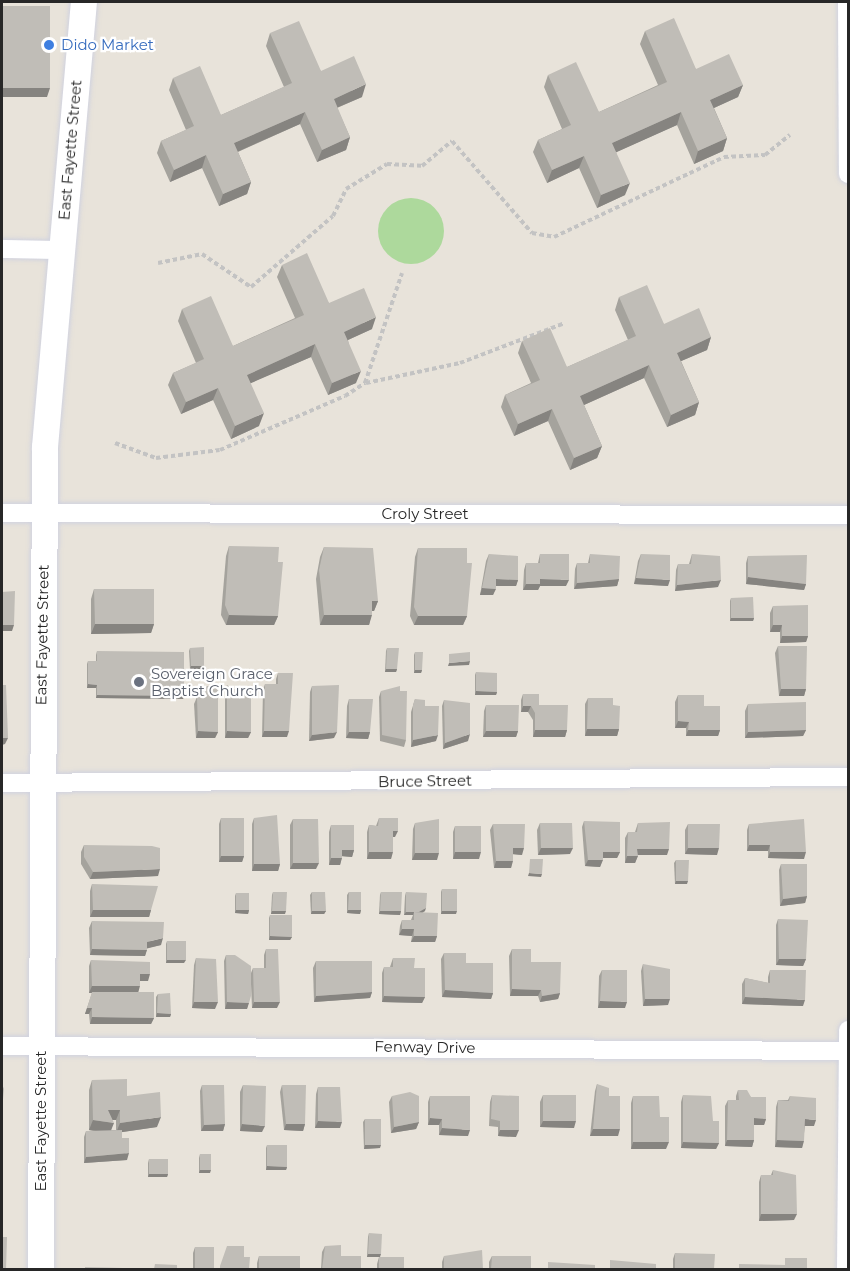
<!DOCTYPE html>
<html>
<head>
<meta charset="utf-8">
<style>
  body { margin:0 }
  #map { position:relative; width:850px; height:1271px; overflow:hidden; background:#e8e3da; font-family:Montserrat,sans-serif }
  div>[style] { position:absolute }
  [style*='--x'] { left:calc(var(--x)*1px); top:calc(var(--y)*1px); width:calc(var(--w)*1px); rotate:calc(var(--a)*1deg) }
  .green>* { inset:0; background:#add99c }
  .round { border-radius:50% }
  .path>* { height:4px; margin-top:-2px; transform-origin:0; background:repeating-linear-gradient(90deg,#c3c3c3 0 4.5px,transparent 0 7.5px) }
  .roads { filter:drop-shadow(0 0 2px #d0d2df) drop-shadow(0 0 2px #d0d2df) }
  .street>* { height:18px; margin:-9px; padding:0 9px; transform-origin:9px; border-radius:9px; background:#fff }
  .secondary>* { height:26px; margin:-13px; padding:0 13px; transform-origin:13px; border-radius:13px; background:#fff }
  .wall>* { inset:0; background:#a5a39d }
  .shaded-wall>* { inset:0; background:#868480 }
  .building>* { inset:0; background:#c0bdb7 }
  .dots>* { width:16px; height:16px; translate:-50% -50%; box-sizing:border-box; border:3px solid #fff; border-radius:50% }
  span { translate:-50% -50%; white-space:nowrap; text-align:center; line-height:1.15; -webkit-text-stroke:4.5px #fff; paint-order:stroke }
  .shop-label { font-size:15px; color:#366cbe }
  .left { translate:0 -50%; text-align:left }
  .street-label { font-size:15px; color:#272727 }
  .worship-label { font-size:15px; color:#5b616d }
  .frame { position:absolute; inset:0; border:3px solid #272727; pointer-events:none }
</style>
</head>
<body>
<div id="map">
  <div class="green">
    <i class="round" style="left:378px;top:198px;width:66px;height:66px"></i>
  </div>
  <div class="path">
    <i style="--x:158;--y:263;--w:45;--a:-11.6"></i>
    <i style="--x:202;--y:254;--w:59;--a:34"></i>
    <i style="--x:251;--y:287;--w:108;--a:-40.9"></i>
    <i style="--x:333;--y:216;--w:30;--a:-64"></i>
    <i style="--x:346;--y:189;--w:48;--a:-31.4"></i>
    <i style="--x:387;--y:164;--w:35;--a:3"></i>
    <i style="--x:422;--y:166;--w:39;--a:-40"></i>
    <i style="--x:452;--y:141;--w:122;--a:49"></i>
    <i style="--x:532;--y:233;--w:22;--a:10"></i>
    <i style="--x:554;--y:237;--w:188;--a:-25.2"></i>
    <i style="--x:724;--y:157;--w:41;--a:-2.8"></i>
    <i style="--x:765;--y:155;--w:32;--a:-39"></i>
    <i style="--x:366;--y:383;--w:96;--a:-12"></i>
    <i style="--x:460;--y:363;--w:112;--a:-20.9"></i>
    <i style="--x:115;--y:443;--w:44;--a:20.1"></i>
    <i style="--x:156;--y:458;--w:64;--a:-7.1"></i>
    <i style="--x:220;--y:450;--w:136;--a:-23.4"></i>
    <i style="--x:345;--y:396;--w:24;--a:-33"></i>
    <i style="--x:365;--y:383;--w:116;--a:-71.4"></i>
  </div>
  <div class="roads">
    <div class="street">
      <i style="--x:847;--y:2;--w:172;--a:89.7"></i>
      <i style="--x:2;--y:249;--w:59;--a:1"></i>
      <i style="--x:2;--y:513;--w:846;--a:0.14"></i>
      <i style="--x:2;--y:783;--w:846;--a:-0.41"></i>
      <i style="--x:2;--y:1046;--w:846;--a:0.34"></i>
      <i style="--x:846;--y:1270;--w:240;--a:-89.5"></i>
    </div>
    <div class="secondary">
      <i style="--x:41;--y:1270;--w:823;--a:-89.72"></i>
      <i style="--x:45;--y:447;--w:447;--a:-85"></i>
    </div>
  </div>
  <div class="wall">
    <i style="clip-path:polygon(645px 31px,696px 69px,743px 85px,738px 97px,714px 108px,727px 138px,723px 151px,694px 164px,677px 125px,616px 152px,625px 195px,597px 208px,579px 168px,547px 183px,533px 152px,538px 140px,562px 129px,544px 87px,548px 75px,599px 112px,658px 85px,640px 44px)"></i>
    <i style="clip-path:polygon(270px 33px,321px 71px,362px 97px,337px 108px,350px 137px,346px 150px,317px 162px,300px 124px,238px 152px,251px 182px,247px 194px,219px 206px,202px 168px,170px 182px,157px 153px,161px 141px,186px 130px,169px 90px,173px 78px,221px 115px,284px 87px,266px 46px)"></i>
    <i style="clip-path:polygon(282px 265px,329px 303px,372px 329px,348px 340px,356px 383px,328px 395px,311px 357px,250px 383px,259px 426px,231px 439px,213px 400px,181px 414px,168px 385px,173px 373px,196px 363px,178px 321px,182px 309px,233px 346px,295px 318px,277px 277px)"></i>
    <i style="clip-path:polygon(619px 297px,664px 324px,711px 337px,707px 350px,681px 361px,699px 402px,695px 415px,667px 427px,644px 378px,584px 405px,602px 446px,597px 458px,570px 470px,548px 421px,514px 436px,501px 407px,505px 395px,531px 383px,518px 353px,522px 341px,567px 367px,628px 340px,615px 310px)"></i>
    <i style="clip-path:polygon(229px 546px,278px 616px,274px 625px,226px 625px,221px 615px,226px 556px)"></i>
    <i style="clip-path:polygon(324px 547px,378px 601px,374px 611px,372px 611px,369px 625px,320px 625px,316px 579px,320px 557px)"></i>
    <i style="clip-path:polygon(418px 548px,467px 616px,463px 625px,414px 625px,410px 616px,415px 557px)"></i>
    <i style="clip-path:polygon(489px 554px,518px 580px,516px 586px,496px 586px,493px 595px,480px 595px,486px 561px)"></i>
    <i style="clip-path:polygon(540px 554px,566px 586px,540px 586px,538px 590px,523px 590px,524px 570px,526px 563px,538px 563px)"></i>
    <i style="clip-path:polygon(590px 554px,619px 579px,617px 586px,574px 589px,575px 569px,577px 563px,588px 563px)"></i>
    <i style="clip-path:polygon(641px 554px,668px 586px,634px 584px,638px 561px)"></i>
    <i style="clip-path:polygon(692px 554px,718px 587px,675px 591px,676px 570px,678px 564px,689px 564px)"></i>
    <i style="clip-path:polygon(748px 556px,806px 584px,804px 590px,746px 584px,746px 563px)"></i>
    <i style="clip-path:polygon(94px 589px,154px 624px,151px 633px,91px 634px,91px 599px)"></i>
    <i style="clip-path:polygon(731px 598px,754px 618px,753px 621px,730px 621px,730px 601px)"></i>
    <i style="clip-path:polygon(773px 606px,808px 636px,806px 642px,780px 643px,780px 632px,770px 632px,770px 613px)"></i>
    <i style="clip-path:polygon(778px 646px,806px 689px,804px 696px,779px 696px,775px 653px)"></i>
    <i style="clip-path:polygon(190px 648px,203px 669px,190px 669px,189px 651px)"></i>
    <i style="clip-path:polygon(387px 648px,397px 669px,396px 672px,385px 672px,386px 651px)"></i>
    <i style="clip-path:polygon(97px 651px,184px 696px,183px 699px,96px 698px,96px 688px,87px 688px,87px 664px,88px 661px,96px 661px,96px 655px)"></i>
    <i style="clip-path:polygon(415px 652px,422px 670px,421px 673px,414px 673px,414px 655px)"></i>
    <i style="clip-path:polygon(476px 672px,497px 692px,496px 695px,475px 695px,475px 675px)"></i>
    <i style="clip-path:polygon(278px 673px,287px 737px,262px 737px,263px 690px,265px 684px,276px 684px,276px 679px)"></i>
    <i style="clip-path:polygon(227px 685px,251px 732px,248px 738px,225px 738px,225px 691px)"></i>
    <i style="clip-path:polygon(312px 686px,334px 738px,309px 741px,310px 692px)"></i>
    <i style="clip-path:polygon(381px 691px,400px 691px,406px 740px,404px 747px,380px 741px,379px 697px)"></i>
    <i style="clip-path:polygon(523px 694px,567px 730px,565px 737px,533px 737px,533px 720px,528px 712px,521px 712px,521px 700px)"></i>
    <i style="clip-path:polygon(678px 695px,704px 706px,720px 730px,718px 736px,686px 736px,686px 728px,675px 728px,675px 702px)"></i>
    <i style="clip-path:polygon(197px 697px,218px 732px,215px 738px,196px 738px,194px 704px)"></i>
    <i style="clip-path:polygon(588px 698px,613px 705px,619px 729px,617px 736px,585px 736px,585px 704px)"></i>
    <i style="clip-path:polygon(349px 699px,370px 732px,368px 739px,346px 738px,347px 706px)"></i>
    <i style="clip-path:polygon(415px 699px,425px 706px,436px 741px,411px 747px,411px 712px)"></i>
    <i style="clip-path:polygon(444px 700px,468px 741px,443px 749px,442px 706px)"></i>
    <i style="clip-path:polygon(748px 704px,806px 730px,803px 736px,745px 738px,745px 711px)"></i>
    <i style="clip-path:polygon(486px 705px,518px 731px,516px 737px,483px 737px,484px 711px)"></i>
    <i style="clip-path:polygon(221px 818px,244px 856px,242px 862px,219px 862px,219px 824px)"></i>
    <i style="clip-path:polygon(254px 818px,280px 864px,278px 871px,252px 871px,252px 824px)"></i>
    <i style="clip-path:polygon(379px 818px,395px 837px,393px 837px,391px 859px,367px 859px,367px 832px,369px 825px,376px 826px)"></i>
    <i style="clip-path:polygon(293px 819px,316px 869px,290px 869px,290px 825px)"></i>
    <i style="clip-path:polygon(584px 821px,620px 852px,617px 858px,603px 858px,600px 867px,585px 866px,582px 827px)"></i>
    <i style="clip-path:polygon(415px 823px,437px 860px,412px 860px,413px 829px)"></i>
    <i style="clip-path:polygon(540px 823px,570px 854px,538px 855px,537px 830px)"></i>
    <i style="clip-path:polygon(638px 823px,667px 855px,638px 855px,635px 863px,625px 863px,625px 838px,628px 832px,635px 832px)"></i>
    <i style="clip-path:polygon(493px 824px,522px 855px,513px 854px,511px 868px,494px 868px,490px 830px)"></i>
    <i style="clip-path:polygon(688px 824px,717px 855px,685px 854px,685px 830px)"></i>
    <i style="clip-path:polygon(749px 824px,804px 859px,768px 858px,768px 851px,747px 851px,747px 830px)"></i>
    <i style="clip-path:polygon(331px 825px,354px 850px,352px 857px,342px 856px,340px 865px,329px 865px,329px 832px)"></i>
    <i style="clip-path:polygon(455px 826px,479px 859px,453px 859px,453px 832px)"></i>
    <i style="clip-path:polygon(84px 845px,158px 876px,90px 879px,81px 864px,81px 852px)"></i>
    <i style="clip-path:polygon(676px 860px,687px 884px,675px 884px,674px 863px)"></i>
    <i style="clip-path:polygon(781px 864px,807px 896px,805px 903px,780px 906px,779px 870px)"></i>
    <i style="clip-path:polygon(92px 884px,151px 910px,149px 917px,90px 917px,90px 891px)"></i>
    <i style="clip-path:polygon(442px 889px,456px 914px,441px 914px,441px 892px)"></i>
    <i style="clip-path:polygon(273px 892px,285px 914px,271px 914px,272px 895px)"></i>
    <i style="clip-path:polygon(312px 892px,326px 911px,324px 914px,311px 914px,310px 895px)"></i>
    <i style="clip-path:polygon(349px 892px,361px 910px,360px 914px,347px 913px,347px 895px)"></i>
    <i style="clip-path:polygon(381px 892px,401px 911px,400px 915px,379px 914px,380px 895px)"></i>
    <i style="clip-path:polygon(406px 892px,425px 911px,423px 912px,437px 936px,435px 942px,411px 942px,412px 936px,399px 935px,400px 926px,402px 920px,411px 920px,413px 915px,404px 915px,405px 896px)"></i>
    <i style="clip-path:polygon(236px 893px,249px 910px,248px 914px,235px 913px,235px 896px)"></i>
    <i style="clip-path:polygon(270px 915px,292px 937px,290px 940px,269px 940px,269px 918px)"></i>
    <i style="clip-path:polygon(778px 919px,806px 959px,803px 966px,776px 965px,776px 925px)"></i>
    <i style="clip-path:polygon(92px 921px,161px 945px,147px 948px,145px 956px,90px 955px,89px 928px)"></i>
    <i style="clip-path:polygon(167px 941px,184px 963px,166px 963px,166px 944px)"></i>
    <i style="clip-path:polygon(266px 949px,277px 1008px,252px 1008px,251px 984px,247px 1009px,225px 1009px,224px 961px,226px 955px,251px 973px,253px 968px,264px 968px,264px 955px)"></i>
    <i style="clip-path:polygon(512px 949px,531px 962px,560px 993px,558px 999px,540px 1002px,538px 996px,510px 996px,509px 956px)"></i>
    <i style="clip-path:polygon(444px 953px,466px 963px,493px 993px,491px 999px,442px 997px,441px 959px)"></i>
    <i style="clip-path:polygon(196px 958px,215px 1009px,192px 1008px,194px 965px)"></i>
    <i style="clip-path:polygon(393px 958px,414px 968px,425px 997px,422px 1003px,382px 1002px,382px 973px,384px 967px,390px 967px)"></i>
    <i style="clip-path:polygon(91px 960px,148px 981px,140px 981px,138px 992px,154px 1018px,151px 1024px,90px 1024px,89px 1014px,85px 1014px,92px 993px,89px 993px,89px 966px)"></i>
    <i style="clip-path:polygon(316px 961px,372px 992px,370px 998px,314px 1002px,313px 968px)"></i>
    <i style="clip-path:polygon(643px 964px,668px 1005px,643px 1006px,641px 971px)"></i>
    <i style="clip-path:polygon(602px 970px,625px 1008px,598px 1008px,599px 976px)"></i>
    <i style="clip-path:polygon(770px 970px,803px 1006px,742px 1004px,742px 984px,745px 978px,768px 983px,768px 977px)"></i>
    <i style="clip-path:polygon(158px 994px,171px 1014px,170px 1017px,156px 1017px,156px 997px)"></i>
    <i style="clip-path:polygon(evenodd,92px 1080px,127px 1096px,157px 1127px,122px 1132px,122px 1138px,127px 1160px,84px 1163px,84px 1137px,86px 1131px,94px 1131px,89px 1130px,89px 1090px,92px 1080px,112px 1120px,116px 1120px,116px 1130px,111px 1130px,112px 1120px)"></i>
    <i style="clip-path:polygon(597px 1084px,609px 1096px,618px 1136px,590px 1136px,595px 1091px)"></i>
    <i style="clip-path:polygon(202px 1085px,225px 1124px,223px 1131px,201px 1131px,200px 1091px)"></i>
    <i style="clip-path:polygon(243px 1085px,262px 1132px,240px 1131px,240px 1092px)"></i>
    <i style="clip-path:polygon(282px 1085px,305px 1124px,303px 1131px,284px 1130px,280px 1092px)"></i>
    <i style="clip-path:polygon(318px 1087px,340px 1128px,315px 1128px,316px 1094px)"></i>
    <i style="clip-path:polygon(738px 1090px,751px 1097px,766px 1119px,764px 1125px,754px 1125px,754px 1140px,752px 1147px,725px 1146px,725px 1106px,728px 1100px,736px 1100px,736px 1096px)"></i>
    <i style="clip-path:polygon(492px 1095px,516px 1137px,498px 1136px,498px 1127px,489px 1126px,490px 1102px)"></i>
    <i style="clip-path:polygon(543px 1095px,574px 1128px,540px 1127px,540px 1102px)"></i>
    <i style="clip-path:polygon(683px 1095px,713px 1121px,719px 1143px,716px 1149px,681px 1148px,681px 1102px)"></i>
    <i style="clip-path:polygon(392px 1096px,419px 1122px,416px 1129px,391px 1133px,389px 1102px)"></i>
    <i style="clip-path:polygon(430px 1096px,468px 1136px,439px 1135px,439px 1125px,428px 1125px,428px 1102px)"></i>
    <i style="clip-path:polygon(633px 1096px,660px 1117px,666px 1149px,631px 1149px,631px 1103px)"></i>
    <i style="clip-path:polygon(790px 1096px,814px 1126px,805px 1126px,802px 1148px,775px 1147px,776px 1107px,778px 1100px,788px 1100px)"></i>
    <i style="clip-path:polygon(365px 1119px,380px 1148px,364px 1149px,363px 1122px)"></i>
    <i style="clip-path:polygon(267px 1145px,287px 1167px,286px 1170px,266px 1170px,266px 1148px)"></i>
    <i style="clip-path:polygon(200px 1154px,210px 1173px,199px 1173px,199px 1158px)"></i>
    <i style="clip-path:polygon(149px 1159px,168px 1174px,167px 1177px,148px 1177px,148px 1163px)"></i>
    <i style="clip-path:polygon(773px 1170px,794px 1220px,759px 1221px,759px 1182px,761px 1175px,771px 1175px)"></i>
    <i style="clip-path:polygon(369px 1233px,380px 1257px,404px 1269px,377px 1269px,377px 1264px,379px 1257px,367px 1257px,368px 1237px)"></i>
    <i style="clip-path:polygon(325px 1246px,361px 1269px,321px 1269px,322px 1252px)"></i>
    <i style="clip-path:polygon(195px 1247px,214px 1269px,193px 1269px,193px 1253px)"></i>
    <i style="clip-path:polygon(675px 1253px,714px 1269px,673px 1269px,673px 1259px)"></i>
    <i style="clip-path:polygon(259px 1256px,300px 1269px,257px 1269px,257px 1263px)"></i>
    <i style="clip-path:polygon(444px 1256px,483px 1269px,442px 1269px,442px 1262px)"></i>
    <i style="clip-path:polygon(492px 1256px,531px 1269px,489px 1269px,489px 1262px)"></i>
  </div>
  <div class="shaded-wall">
    <i style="clip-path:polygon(366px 84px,362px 97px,329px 111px,334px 99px)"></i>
    <i style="clip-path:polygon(743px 85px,738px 97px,705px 112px,710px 100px)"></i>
    <i style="clip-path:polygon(2px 88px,50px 88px,47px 97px,2px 97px)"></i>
    <i style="clip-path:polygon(305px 112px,300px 124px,230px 155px,234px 143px)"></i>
    <i style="clip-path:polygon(681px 112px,677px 125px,608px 156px,612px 143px)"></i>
    <i style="clip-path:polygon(350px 137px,346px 150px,317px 162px,322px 150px)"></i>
    <i style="clip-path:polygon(727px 138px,723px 151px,694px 164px,698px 151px)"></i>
    <i style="clip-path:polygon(206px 155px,202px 168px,170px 182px,174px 170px)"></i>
    <i style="clip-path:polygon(584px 156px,579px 168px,547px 183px,552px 170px)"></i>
    <i style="clip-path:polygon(251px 182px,247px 194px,219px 206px,223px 194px)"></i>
    <i style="clip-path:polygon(630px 183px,625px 195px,597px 208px,601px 195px)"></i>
    <i style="clip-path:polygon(376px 317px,372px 329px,339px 344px,344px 332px)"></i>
    <i style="clip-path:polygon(711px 337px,707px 350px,672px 365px,677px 353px)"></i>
    <i style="clip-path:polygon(315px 344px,311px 357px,242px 387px,247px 375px)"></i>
    <i style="clip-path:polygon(649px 365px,644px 378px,575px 409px,580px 396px)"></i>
    <i style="clip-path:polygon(361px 371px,356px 383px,328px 395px,332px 383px)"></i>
    <i style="clip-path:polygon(218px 388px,213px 400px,181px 414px,186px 402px)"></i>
    <i style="clip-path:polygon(699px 402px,695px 415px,667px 427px,671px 415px)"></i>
    <i style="clip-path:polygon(552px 409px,548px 421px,514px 436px,518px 424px)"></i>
    <i style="clip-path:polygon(264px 413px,259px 426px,231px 439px,235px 426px)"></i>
    <i style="clip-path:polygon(602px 446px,597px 458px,570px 470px,574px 458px)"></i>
    <i style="clip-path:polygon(748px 577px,806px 584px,804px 590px,746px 584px)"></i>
    <i style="clip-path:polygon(636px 578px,670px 580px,668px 586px,634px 584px)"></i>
    <i style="clip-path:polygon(496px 579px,518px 580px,516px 586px,494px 586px)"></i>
    <i style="clip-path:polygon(540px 579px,569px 580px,566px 586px,540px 586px,538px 590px,523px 590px,526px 584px)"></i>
    <i style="clip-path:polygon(619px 579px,617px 586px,574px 589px,577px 583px)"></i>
    <i style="clip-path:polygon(721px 580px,718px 587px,675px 591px,677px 585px)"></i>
    <i style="clip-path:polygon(482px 588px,496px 589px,493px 595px,480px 595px)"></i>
    <i style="clip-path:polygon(372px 601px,378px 601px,374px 611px,369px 611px)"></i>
    <i style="clip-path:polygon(229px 615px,278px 616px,274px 625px,226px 625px)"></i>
    <i style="clip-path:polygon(324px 615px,372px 615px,369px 625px,320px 625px)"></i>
    <i style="clip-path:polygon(418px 616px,467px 616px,463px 625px,414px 625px)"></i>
    <i style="clip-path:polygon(731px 618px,754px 618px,753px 621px,730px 621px)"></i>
    <i style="clip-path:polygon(95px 624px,154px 624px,151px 633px,91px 634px)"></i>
    <i style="clip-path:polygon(2px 625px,14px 625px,12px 631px,2px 631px)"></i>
    <i style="clip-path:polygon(773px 625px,782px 625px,780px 632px,770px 632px)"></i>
    <i style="clip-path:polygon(782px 636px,808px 636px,806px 642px,780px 643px)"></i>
    <i style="clip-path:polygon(470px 661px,469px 665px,448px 666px,449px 663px)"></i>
    <i style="clip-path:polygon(191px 666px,204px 666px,203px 669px,190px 669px)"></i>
    <i style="clip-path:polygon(386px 669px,397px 669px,396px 672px,385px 672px)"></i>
    <i style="clip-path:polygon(415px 670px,422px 670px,421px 673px,414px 673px)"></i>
    <i style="clip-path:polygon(88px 684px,97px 685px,96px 688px,87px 688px)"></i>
    <i style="clip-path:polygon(781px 689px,806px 689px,804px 696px,779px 696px)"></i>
    <i style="clip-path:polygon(476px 691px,497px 692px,496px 695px,475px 695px)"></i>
    <i style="clip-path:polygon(97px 695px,184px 696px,183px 699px,96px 698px)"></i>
    <i style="clip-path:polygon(523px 706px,531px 706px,528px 712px,521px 712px)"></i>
    <i style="clip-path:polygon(678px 721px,689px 722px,686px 728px,675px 728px)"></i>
    <i style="clip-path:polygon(587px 729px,619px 729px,617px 736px,585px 736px)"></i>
    <i style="clip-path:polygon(535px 730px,567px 730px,565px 737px,533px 737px)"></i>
    <i style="clip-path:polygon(688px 730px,720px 730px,718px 736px,686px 736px)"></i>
    <i style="clip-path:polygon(806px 730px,803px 736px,745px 738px,748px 732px)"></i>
    <i style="clip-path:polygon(198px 731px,218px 732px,215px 738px,196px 738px)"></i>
    <i style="clip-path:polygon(227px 731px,251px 732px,248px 738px,225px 738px)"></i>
    <i style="clip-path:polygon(264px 731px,289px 731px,287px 737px,262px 737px)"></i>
    <i style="clip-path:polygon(486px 731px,518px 731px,516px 737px,483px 737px)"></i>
    <i style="clip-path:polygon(337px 732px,334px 738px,309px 741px,312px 735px)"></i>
    <i style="clip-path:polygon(349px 732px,370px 732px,368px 739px,346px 738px)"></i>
    <i style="clip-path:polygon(470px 734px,468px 741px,443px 749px,445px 743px)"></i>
    <i style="clip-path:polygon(438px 735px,436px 741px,411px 747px,413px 740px)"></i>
    <i style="clip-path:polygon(2px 738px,8px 738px,5px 744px,2px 745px)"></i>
    <i style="clip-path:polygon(393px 831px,398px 831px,395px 837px,391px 837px)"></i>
    <i style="clip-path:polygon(749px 845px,770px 845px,768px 851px,747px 851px)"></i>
    <i style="clip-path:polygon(513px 848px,524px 848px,522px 855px,511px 854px)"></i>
    <i style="clip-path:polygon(541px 848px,573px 848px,570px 854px,538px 855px)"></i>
    <i style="clip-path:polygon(688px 848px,719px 848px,717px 855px,685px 854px)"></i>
    <i style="clip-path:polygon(637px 849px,669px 849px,667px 855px,635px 855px)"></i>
    <i style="clip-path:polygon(342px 850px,354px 850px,352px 857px,340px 856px)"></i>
    <i style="clip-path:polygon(369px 852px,393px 852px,391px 859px,367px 859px)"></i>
    <i style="clip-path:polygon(455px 852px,481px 852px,479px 859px,453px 859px)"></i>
    <i style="clip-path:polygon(603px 852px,620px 852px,617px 858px,600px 858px)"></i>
    <i style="clip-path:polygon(770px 852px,806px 852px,804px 859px,768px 858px)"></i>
    <i style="clip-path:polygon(415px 853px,439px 853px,437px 860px,412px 860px)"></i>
    <i style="clip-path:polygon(221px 856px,244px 856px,242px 862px,219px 862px)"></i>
    <i style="clip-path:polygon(627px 856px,638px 856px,635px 863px,625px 863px)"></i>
    <i style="clip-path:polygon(331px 858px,342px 858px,340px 865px,329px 865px)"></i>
    <i style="clip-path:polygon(588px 860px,603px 860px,600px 867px,585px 866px)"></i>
    <i style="clip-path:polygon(496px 861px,513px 861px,511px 868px,494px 868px)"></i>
    <i style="clip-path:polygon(293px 863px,319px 863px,316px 869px,290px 869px)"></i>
    <i style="clip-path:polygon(254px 864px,280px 864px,278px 871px,252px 871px)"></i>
    <i style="clip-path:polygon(160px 869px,158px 876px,90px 879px,93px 872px)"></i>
    <i style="clip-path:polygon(529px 873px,542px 874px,541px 877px,528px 876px)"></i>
    <i style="clip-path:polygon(676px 881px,688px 881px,687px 884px,675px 884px)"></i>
    <i style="clip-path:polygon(807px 896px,805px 903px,780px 906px,783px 899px)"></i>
    <i style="clip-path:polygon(426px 908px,425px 911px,418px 915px,414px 912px,413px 915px,404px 915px,406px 912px)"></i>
    <i style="clip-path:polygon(93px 910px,151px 910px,149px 917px,90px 917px)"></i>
    <i style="clip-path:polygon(236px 910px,249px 910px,248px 914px,235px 913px)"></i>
    <i style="clip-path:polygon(348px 910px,361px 910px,360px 914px,347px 913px)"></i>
    <i style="clip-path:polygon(272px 911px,286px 911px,285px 914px,271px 914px)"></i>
    <i style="clip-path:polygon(312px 911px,326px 911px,324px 914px,311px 914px)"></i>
    <i style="clip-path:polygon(380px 911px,401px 911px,400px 915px,379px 914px)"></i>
    <i style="clip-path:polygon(442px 911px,457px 911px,456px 914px,441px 914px)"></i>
    <i style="clip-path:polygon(402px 929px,414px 929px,412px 936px,399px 935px)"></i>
    <i style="clip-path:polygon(270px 936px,292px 937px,290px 940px,269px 940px)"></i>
    <i style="clip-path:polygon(414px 936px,437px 936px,435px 942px,411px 942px)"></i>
    <i style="clip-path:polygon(163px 938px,161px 945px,145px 949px,147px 942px)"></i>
    <i style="clip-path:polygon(92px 949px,147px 950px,145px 956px,90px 955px)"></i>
    <i style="clip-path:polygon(779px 959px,806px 959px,803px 966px,776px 965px)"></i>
    <i style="clip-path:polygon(167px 960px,186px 960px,184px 963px,166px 963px)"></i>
    <i style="clip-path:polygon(140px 974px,150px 974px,148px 981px,138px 981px)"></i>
    <i style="clip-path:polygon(92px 986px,140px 986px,138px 993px,89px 993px)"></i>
    <i style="clip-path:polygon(512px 989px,541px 990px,538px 996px,510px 996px)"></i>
    <i style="clip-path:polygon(445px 990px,493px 993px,491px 999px,442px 997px)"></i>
    <i style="clip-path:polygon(372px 992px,370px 998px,314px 1002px,316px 996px)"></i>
    <i style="clip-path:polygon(560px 993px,558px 999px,540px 1002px,542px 996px)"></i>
    <i style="clip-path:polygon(384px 996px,425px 997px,422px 1003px,382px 1002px)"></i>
    <i style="clip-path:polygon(745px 997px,805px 1000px,803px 1006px,742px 1004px)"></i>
    <i style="clip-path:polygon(645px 999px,670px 999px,668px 1005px,643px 1006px)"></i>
    <i style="clip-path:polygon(600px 1001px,627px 1002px,625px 1008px,598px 1008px)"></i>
    <i style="clip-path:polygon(194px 1002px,218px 1002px,215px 1009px,192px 1008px)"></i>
    <i style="clip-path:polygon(227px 1002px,249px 1003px,247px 1009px,225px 1009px)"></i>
    <i style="clip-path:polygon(254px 1002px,280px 1002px,277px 1008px,252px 1008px)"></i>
    <i style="clip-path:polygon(87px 1008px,92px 1008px,89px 1014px,85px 1014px)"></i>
    <i style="clip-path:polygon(157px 1013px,171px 1014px,170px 1017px,156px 1017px)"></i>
    <i style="clip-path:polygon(92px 1017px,154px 1018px,151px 1024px,90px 1024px)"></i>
    <i style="clip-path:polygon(108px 1110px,120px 1110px,116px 1120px,105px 1120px)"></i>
    <i style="clip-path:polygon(161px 1117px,157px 1127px,116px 1133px,120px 1123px)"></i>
    <i style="clip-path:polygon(430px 1118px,442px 1119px,439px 1125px,428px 1125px)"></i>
    <i style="clip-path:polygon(754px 1118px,766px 1119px,764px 1125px,752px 1125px)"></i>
    <i style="clip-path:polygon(805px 1119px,816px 1120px,814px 1126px,802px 1126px)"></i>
    <i style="clip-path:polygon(93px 1120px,114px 1123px,110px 1133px,89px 1130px)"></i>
    <i style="clip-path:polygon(318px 1121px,342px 1122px,340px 1128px,315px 1128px)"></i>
    <i style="clip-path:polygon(543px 1121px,576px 1121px,574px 1128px,540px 1127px)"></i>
    <i style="clip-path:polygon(419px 1122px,416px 1129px,391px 1133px,394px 1127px)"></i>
    <i style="clip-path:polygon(225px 1124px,223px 1131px,201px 1131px,204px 1125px)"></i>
    <i style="clip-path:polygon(242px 1124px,265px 1126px,262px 1132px,240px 1131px)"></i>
    <i style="clip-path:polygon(286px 1124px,305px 1124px,303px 1131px,284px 1130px)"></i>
    <i style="clip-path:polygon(442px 1128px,470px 1130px,468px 1136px,439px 1135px)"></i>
    <i style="clip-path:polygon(593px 1129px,620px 1129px,618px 1136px,590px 1136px)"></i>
    <i style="clip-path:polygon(500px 1130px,519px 1130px,516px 1137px,498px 1136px)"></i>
    <i style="clip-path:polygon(727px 1140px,754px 1140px,752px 1147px,725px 1146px)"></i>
    <i style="clip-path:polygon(777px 1140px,804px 1141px,802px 1148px,775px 1147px)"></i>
    <i style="clip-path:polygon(633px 1142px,669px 1142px,666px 1149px,631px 1149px)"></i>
    <i style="clip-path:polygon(683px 1142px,719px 1143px,716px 1149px,681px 1148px)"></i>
    <i style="clip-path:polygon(365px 1145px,381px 1145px,380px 1148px,364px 1149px)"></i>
    <i style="clip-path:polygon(129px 1153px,127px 1160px,84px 1163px,86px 1157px)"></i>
    <i style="clip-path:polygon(267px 1166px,287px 1167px,286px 1170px,266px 1170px)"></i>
    <i style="clip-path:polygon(200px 1170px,211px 1170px,210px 1173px,199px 1173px)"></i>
    <i style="clip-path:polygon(149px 1174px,168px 1174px,167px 1177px,148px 1177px)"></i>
    <i style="clip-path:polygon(761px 1214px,797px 1214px,794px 1220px,759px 1221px)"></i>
    <i style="clip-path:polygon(368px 1254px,381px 1254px,380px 1257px,367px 1257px)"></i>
  </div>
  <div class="building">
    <i style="clip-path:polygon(2px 6px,50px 6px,50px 88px,2px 88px)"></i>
    <i style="clip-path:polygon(674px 18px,696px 69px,729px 54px,743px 85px,710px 100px,727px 138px,698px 151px,681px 112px,612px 143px,630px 183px,601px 195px,584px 156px,552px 170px,538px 140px,571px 125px,548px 75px,576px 62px,599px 112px,667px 82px,645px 31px)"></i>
    <i style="clip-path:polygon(299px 21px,321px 71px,354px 56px,366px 84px,334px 99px,350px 137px,322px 150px,305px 112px,234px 143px,251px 182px,223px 194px,206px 155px,174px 170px,161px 141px,194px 126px,173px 78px,200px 66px,221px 115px,292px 83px,270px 33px)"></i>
    <i style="clip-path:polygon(307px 253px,329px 303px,364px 288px,376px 317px,344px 332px,361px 371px,332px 383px,315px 344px,247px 375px,264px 413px,235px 426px,218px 388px,186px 402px,173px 373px,204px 359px,182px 309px,211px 296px,233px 346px,304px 315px,282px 265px)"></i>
    <i style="clip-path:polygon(647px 285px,664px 324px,699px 308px,711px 337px,677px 353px,699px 402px,671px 415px,649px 365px,580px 396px,602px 446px,574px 458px,552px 409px,518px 424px,505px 395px,540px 380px,522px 341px,550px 328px,567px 367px,636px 336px,619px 297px)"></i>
    <i style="clip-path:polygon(229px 546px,279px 547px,278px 562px,283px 562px,278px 616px,229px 615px,225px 605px)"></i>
    <i style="clip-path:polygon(324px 547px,373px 548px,378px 601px,372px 601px,372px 615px,324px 615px,319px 570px)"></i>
    <i style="clip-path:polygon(418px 548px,467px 548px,467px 563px,472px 563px,467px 616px,418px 616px,414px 607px)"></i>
    <i style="clip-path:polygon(489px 554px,518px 556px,518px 580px,496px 579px,496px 589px,482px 588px)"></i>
    <i style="clip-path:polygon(540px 554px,569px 554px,569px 580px,540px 579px,540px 584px,526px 584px,526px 563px,540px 563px)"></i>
    <i style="clip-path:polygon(590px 554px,620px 556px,619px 579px,577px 583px,577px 563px,590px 563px)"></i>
    <i style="clip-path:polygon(641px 554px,670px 555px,670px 580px,636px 578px)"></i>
    <i style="clip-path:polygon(692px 554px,720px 556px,721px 580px,677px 585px,678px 564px,691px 564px)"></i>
    <i style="clip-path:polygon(807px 555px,806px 584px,748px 577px,748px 556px)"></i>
    <i style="clip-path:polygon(94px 589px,154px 589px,154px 624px,95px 624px)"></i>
    <i style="clip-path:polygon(15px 591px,14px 625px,2px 625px,2px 592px)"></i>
    <i style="clip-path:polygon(753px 597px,754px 618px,731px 618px,731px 598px)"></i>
    <i style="clip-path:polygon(808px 605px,808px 636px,782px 636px,782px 625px,773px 625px,773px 606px)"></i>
    <i style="clip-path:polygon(778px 646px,807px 646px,806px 689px,781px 689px)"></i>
    <i style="clip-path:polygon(204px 647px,204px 666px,191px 666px,190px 648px)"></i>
    <i style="clip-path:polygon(387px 648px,399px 648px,397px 669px,386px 669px)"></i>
    <i style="clip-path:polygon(97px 651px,184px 652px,184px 696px,97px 695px,97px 685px,88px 684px,88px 661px,97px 661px)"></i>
    <i style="clip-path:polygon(415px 652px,423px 652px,422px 670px,415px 670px)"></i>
    <i style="clip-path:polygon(470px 652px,470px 661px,449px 663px,449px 654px)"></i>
    <i style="clip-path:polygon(476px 672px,497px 673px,497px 692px,476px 691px)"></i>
    <i style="clip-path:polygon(278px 673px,293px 673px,289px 731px,264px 731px,265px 684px,278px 684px)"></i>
    <i style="clip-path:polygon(2px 685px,6px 685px,8px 738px,2px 738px)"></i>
    <i style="clip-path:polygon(227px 685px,234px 689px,251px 689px,251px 732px,227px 731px)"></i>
    <i style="clip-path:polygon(339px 685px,337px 732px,312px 735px,312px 686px)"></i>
    <i style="clip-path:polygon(207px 686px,218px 686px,218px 732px,198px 731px,197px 697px)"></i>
    <i style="clip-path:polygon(400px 686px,400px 691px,407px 691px,406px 740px,382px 735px,381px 691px)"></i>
    <i style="clip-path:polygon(523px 694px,539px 694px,539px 705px,568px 705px,567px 730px,535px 730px,535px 713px,531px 706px,523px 706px)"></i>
    <i style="clip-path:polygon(678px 695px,704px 695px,704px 706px,720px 706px,720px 730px,688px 730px,689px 722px,678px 721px)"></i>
    <i style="clip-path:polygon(588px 698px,613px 698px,613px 705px,620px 706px,619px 729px,587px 729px)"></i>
    <i style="clip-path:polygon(349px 699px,373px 699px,370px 732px,349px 732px)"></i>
    <i style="clip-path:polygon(415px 699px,425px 700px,425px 706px,439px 706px,438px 735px,413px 740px,413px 705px)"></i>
    <i style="clip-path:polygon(444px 700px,470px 703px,470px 734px,445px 743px)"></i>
    <i style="clip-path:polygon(806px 702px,806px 730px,748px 732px,748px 704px)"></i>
    <i style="clip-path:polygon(486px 705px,519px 705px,518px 731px,486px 731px)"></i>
    <i style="clip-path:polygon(277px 815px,280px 864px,254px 864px,254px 818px)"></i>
    <i style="clip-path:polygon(221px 818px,244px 818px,244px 856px,221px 856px)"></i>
    <i style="clip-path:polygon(379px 818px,398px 818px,398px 831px,393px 831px,393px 852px,369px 852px,369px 825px,378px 826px)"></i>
    <i style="clip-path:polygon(293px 819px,318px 819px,319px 863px,293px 863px)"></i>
    <i style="clip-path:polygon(439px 819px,439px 853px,415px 853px,415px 823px)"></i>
    <i style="clip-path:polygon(804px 819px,806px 852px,770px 852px,770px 845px,749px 845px,749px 824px)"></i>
    <i style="clip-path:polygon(584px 821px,620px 822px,620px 852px,603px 852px,603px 860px,588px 860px)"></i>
    <i style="clip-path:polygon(670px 822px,669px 849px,637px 849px,638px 856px,627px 856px,628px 832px,637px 832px,638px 823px)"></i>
    <i style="clip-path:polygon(540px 823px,572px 823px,573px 848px,541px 848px)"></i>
    <i style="clip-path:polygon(493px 824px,525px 824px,524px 848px,513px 848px,513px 861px,496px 861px)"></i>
    <i style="clip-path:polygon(688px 824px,720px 824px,719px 848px,688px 848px)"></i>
    <i style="clip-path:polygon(331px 825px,354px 825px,354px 850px,342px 850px,342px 858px,331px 858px)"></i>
    <i style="clip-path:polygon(455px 826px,481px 826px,481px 852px,455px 852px)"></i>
    <i style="clip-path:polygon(84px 845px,152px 846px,160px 848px,160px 869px,93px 872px,84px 857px)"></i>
    <i style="clip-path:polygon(530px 859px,543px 859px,542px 874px,529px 873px)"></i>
    <i style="clip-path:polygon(676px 860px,689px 860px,688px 881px,676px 881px)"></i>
    <i style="clip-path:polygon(781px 864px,807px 864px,807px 896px,783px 899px)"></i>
    <i style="clip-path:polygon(92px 884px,158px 886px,151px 910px,93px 910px)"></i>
    <i style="clip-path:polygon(442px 889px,457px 889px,457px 911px,442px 911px)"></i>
    <i style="clip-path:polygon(273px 892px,287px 892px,286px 911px,272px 911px)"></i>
    <i style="clip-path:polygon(312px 892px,325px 892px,326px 911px,312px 911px)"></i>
    <i style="clip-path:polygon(349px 892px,361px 892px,361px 910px,348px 910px)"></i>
    <i style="clip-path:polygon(381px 892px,402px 892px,401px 911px,380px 911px)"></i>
    <i style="clip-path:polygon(406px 892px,427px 893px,426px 908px,419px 912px,406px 912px)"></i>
    <i style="clip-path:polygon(236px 893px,249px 893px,249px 910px,236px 910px)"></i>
    <i style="clip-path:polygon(414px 912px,438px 913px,437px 936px,414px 936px,414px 929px,402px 929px,402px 920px,414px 920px)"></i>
    <i style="clip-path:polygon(270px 915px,292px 915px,292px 937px,270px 936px)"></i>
    <i style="clip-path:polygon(778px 919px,808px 920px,806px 959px,779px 959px)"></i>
    <i style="clip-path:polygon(92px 921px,164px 922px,163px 938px,147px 942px,147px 950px,92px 949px)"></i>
    <i style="clip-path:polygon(167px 941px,186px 941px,186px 960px,167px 960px)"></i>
    <i style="clip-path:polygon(266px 949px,278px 949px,280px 1002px,254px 1002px,253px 968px,266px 968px)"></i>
    <i style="clip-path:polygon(512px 949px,531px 949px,531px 962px,561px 962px,560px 993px,542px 996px,541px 990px,512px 989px)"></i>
    <i style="clip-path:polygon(444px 953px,466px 953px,466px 963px,493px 963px,493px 993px,445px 990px)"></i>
    <i style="clip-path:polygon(226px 955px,235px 955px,251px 966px,251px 996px,249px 1003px,227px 1002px)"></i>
    <i style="clip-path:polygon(196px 958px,216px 959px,218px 1002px,194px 1002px)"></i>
    <i style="clip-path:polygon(393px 958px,415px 958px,414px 968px,425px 968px,425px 997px,384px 996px,384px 967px,393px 967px)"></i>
    <i style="clip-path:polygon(91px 960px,150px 962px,150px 974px,140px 974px,140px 986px,92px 986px)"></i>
    <i style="clip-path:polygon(316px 961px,372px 961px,372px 992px,316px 996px)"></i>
    <i style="clip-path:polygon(643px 964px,670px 969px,670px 999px,645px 999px)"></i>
    <i style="clip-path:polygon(602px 970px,627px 970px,627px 1002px,600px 1001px)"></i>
    <i style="clip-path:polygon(770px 970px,806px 970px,805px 1000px,745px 997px,745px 978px,770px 983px)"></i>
    <i style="clip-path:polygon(92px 992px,154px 992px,154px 1018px,92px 1017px,92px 1008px,87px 1008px)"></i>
    <i style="clip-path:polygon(170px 993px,171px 1014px,157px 1013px,158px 994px)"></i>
    <i style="clip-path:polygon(127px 1079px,127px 1096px,160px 1092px,161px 1117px,120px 1123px,120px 1110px,108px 1110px,114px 1123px,93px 1120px,92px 1080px)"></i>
    <i style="clip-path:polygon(2px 1084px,4px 1089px,2px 1110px)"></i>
    <i style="clip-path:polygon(597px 1084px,609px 1088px,609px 1096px,620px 1096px,620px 1129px,593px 1129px)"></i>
    <i style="clip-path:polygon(202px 1085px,224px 1085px,225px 1124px,204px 1125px)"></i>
    <i style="clip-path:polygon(243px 1085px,266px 1086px,265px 1126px,242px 1124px)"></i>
    <i style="clip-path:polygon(282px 1085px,306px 1085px,305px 1124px,286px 1124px)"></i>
    <i style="clip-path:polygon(318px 1087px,340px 1087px,342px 1122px,318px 1121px)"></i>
    <i style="clip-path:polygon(738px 1090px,747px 1090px,751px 1097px,766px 1097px,766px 1119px,754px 1118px,754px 1140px,727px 1140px,728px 1100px,739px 1100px)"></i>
    <i style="clip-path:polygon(410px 1092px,419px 1096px,419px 1122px,394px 1127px,392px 1096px)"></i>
    <i style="clip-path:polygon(492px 1095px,519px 1096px,519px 1130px,500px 1130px,500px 1121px,491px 1119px)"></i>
    <i style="clip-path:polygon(543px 1095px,576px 1095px,576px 1121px,543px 1121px)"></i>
    <i style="clip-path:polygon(683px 1095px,711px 1096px,713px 1121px,719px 1121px,719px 1143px,683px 1142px)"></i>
    <i style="clip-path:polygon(430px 1096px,470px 1096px,470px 1130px,442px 1128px,442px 1119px,430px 1118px)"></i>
    <i style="clip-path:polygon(633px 1096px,659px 1096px,660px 1117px,669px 1117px,669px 1142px,633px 1142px)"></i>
    <i style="clip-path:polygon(790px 1096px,816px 1098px,816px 1120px,805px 1119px,804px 1141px,777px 1140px,778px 1100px,789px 1101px)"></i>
    <i style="clip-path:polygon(365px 1119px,381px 1119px,381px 1145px,365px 1145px)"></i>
    <i style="clip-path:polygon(122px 1130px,122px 1138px,129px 1138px,129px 1153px,86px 1157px,86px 1131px)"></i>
    <i style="clip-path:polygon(267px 1145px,287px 1145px,287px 1167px,267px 1166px)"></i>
    <i style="clip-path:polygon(200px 1154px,211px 1154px,211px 1170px,200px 1170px)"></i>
    <i style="clip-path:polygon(149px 1159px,168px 1159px,168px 1174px,149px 1174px)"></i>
    <i style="clip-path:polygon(773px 1170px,796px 1175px,797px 1214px,761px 1214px,761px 1175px,773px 1175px)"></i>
    <i style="clip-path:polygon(369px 1233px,382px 1234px,381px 1254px,368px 1254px)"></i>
    <i style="clip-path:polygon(2px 1237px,7px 1237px,6px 1269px,2px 1269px)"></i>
    <i style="clip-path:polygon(341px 1245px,341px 1256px,361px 1256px,361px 1269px,322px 1269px,325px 1246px)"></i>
    <i style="clip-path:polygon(227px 1246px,244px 1246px,244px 1257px,250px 1257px,249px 1269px,220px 1269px,220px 1266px)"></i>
    <i style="clip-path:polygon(195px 1247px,214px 1247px,214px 1269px,195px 1269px)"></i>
    <i style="clip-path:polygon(482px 1250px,483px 1269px,444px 1269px,444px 1256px)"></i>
    <i style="clip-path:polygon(675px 1253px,715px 1254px,714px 1269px,675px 1269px)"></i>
    <i style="clip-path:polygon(259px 1256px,300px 1256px,300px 1269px,259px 1269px)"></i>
    <i style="clip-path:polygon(492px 1256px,531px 1256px,531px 1269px,491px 1269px)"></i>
    <i style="clip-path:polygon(379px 1257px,404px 1257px,404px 1269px,379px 1269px)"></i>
    <i style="clip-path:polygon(785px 1258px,807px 1258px,807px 1269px,739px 1269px,739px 1264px,785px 1265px)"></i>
    <i style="clip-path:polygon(610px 1260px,656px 1264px,656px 1269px,610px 1269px)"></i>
    <i style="clip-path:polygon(548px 1262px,595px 1265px,595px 1269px,548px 1269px)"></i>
    <i style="clip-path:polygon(155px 1264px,177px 1265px,177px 1269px,154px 1269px)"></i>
    <i style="clip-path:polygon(85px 1267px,123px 1268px,123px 1269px,85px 1269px)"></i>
  </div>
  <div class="dots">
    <i style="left:49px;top:45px;background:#3f7fe0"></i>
    <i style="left:139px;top:682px;background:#6b7280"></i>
  </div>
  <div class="shop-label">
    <span class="left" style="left:61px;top:45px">Dido Market</span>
  </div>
  <div class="street-label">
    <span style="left:70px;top:150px;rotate:-85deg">East Fayette Street</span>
    <span style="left:425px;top:514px">Croly Street</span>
    <span style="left:42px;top:635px;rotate:-89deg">East Fayette Street</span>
    <span style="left:425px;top:781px;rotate:-1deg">Bruce Street</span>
    <span style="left:425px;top:1047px;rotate:1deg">Fenway Drive</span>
    <span style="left:41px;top:1121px;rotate:-90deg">East Fayette Street</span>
  </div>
  <div class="worship-label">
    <span class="left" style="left:151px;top:682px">Sovereign Grace<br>Baptist Church</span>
  </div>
  <div class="frame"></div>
</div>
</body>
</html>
